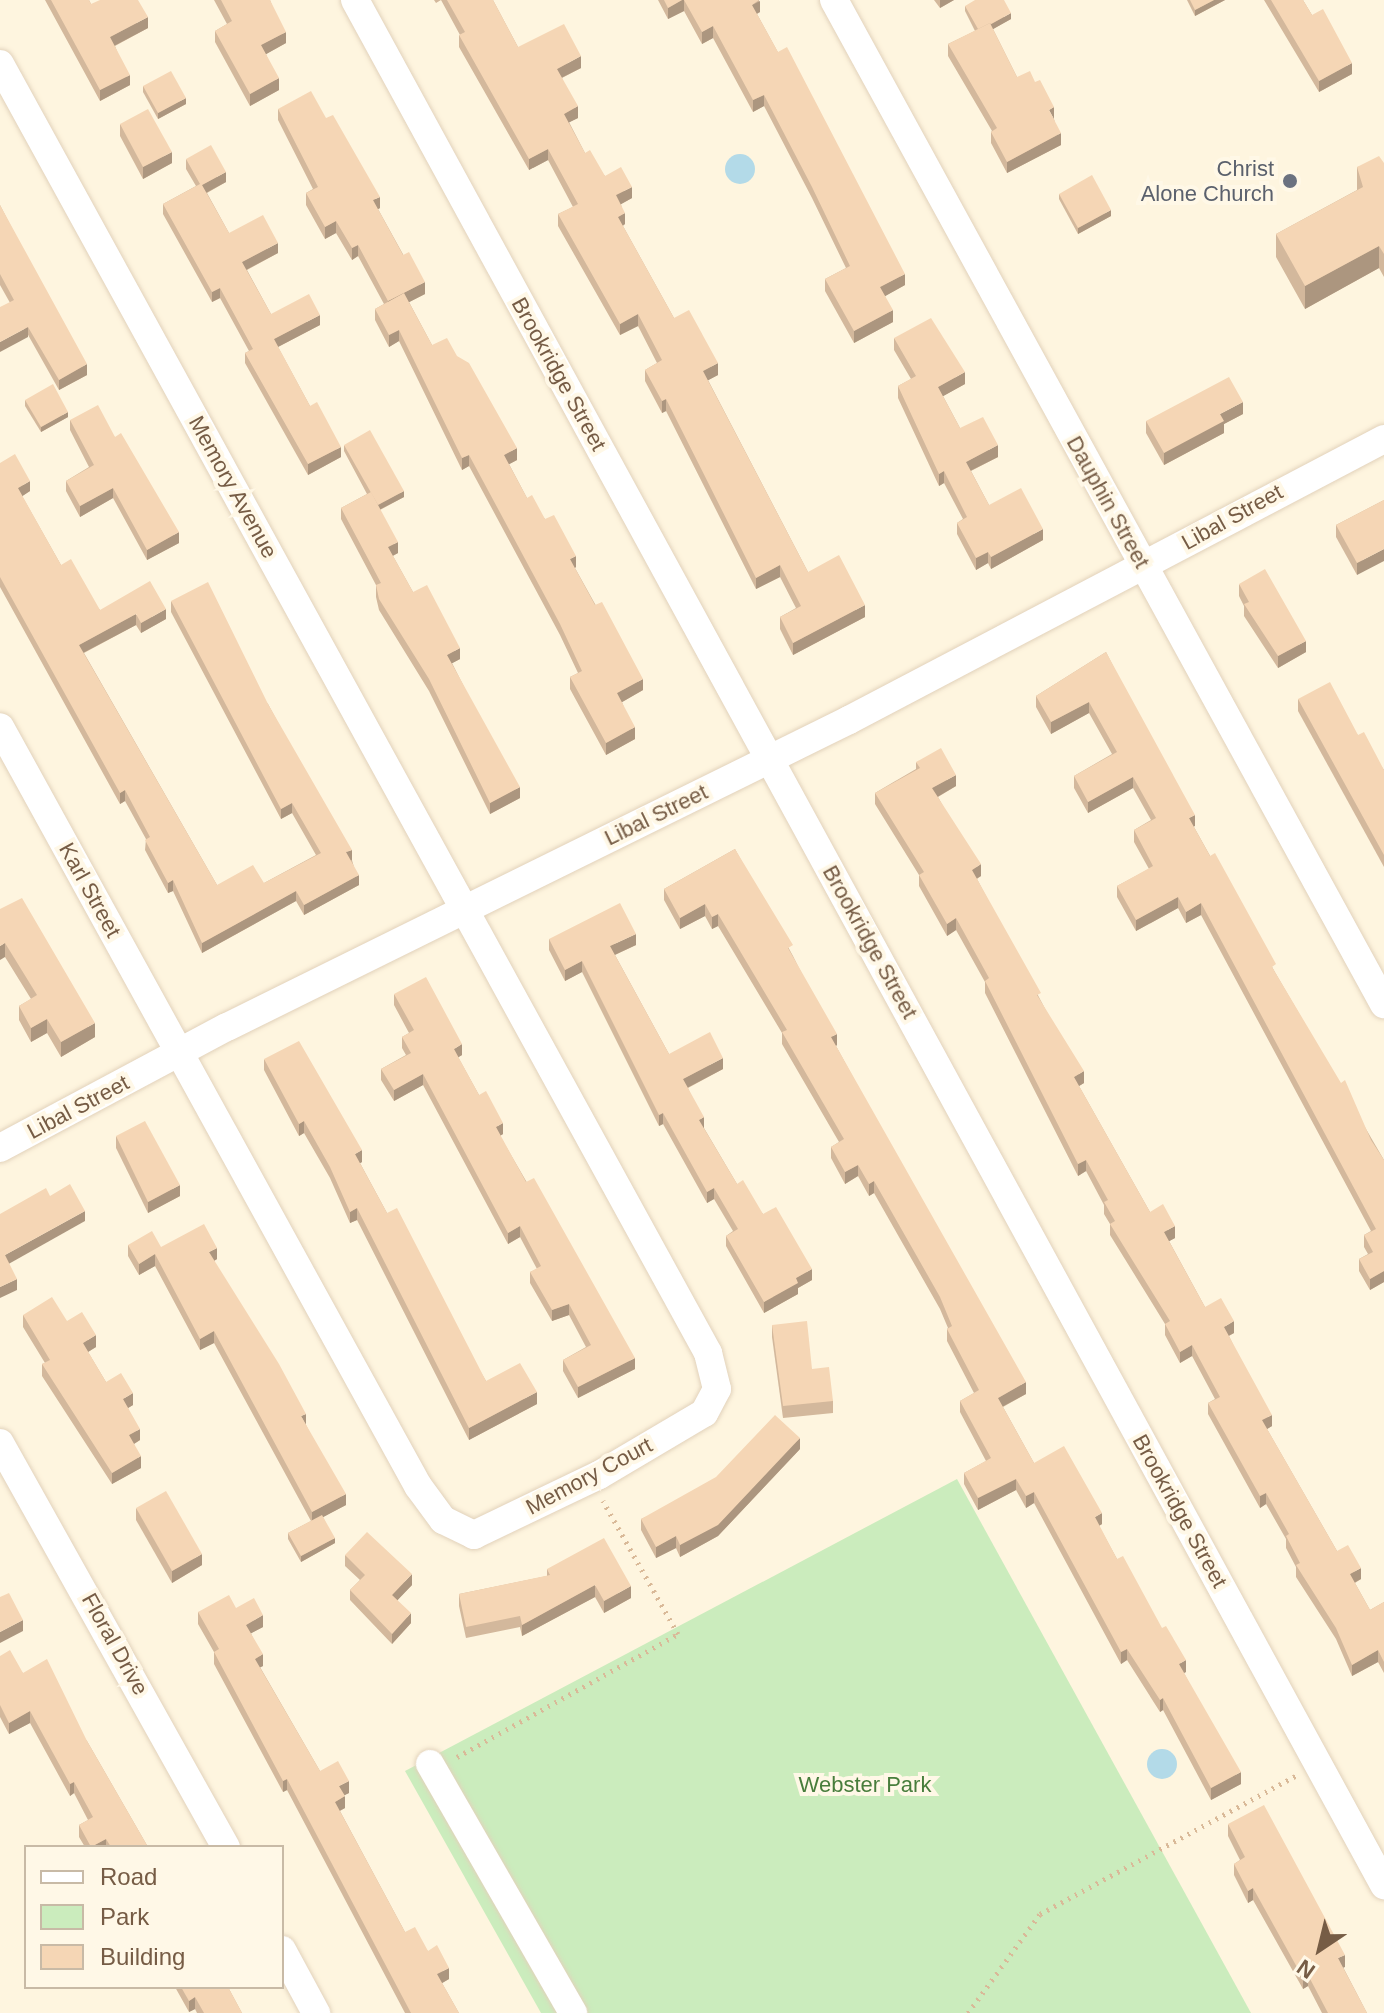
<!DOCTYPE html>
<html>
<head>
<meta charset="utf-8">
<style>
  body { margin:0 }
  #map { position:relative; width:1384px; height:2013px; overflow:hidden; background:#fef5df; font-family:Arial,sans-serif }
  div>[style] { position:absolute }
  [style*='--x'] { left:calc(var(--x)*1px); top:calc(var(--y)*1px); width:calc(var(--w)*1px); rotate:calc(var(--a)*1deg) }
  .green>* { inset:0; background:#cbecbd }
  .water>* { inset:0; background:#b3dae8 }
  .round { border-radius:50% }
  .path>* { height:5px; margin-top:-2.5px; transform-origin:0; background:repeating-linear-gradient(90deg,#d9b998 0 2px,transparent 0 8px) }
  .roads { filter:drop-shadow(0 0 2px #e2d2bb) drop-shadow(0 0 2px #e2d2bb) }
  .minor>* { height:28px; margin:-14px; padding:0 14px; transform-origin:14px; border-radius:14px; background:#fff }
  .wall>* { inset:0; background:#d3b89c }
  .shaded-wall>* { inset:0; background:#ac967f }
  .building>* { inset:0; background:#f5d6b5 }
  .dots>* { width:22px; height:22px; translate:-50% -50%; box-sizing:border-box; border:4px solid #fff8e7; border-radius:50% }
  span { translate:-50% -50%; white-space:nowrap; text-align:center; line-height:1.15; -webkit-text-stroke:8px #fff8e7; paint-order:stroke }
  .worship-label { font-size:22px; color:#5b616d }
  .right { translate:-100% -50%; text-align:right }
  .street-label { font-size:22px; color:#765c45 }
  .park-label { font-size:22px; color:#487d3c }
  .legend { position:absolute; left:24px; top:1845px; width:260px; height:144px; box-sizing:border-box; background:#fff8e7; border:2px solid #c8baa6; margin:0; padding:10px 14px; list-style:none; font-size:24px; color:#765c45 }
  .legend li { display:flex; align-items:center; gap:16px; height:40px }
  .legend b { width:40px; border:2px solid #c8baa6 }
  .north { position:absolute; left:1280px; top:1909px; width:80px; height:80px; -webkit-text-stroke:6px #fff8e7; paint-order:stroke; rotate:215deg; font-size:22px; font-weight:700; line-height:32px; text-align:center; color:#765c45 }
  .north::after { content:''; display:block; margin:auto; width:28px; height:36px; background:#765c45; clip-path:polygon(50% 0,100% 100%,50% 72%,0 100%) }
</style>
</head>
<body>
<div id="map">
  <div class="green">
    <i style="clip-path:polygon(957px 1479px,1251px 2013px,541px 2013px,405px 1771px)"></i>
  </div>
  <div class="water">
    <i class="round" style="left:725px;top:154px;width:30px;height:30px"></i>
    <i class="round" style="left:1147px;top:1749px;width:30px;height:30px"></i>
  </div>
  <div class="path">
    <i style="--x:457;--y:1757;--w:253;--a:-29.1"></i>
    <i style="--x:678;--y:1634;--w:153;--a:-119.4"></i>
    <i style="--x:968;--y:2013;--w:122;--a:-54"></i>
    <i style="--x:1040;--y:1914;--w:292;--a:-28.4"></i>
  </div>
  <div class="roads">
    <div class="minor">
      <i style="--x:355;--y:0;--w:2148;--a:61.37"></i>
      <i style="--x:834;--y:0;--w:1145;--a:61.29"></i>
      <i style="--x:0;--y:64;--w:1471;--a:61.22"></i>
      <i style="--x:708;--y:1353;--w:37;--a:76"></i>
      <i style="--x:717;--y:1389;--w:27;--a:118"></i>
      <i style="--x:704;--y:1413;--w:122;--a:149.4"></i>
      <i style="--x:599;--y:1475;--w:139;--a:154.4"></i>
      <i style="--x:474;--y:1535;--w:34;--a:-154"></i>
      <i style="--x:443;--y:1520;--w:42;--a:-126.3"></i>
      <i style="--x:418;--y:1486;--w:866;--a:-118.84"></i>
      <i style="--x:0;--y:1148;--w:257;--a:-28.1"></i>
      <i style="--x:227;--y:1027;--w:694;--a:-26.27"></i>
      <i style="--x:849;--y:720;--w:604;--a:-27.71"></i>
      <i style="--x:0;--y:1443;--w:463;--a:60.8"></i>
      <i style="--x:430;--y:1764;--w:287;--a:60.1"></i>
      <i style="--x:282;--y:1950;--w:72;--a:61.6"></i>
    </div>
  </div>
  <div class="wall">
    <i style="clip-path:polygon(45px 0,89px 0,91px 4px,148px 28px,115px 46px,130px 85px,100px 101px)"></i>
    <i style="clip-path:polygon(214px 0,270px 0,286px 43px,266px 54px,279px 90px,250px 106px,215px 42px,215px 31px,227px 24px)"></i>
    <i style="clip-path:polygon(434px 0,493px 0,518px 47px,581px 68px,562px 78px,578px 118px,569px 122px,585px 153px,605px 176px,632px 198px,621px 204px,625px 224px,623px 226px,674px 318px,718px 375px,708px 380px,808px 572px,865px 617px,793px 655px,780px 629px,780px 617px,796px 608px,780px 577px,756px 589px,666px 411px,662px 413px,645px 381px,645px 370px,657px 363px,638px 326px,620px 335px,558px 226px,558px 214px,573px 207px,548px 160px,529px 170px,459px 47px,459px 35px,460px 35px,441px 0,436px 3px)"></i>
    <i style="clip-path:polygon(658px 0,759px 0,760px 12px,757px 14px,905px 285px,885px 296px,893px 322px,854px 343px,825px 291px,825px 279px,846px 268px,812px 198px,764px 106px,753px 112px,713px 38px,702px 44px,684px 11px,668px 19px)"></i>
    <i style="clip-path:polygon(934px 0,954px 0,940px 8px)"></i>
    <i style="clip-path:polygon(1187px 0,1225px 0,1195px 16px)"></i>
    <i style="clip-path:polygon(1264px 0,1303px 0,1312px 15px,1352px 74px,1319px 92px)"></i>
    <i style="clip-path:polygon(965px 6px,1011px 19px,993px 29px,1017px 77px,1054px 119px,1061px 145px,1007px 173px,991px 143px,991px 132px,992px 131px,948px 56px,948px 44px,975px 31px,965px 11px)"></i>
    <i style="clip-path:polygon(143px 86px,186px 104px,158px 119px,143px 92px)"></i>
    <i style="clip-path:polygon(278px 109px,326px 118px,380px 208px,378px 209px,425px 294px,409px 302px,432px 345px,517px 460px,509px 464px,527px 498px,545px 519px,576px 567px,575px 568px,643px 690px,622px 702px,635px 739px,606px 755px,570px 689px,570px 677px,578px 673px,560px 635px,469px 466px,462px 470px,399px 341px,389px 347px,375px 320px,375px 309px,384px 304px,358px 256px,352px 260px,336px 233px,325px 239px,306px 205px,306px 193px,313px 189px,278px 120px)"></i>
    <i style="clip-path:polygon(120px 124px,172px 163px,143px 179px,120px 136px)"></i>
    <i style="clip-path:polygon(186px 159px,226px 182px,207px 193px,229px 233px,278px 253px,247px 270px,271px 314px,320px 325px,278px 347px,310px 406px,341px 457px,308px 475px,245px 363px,245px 353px,249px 351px,220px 298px,212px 302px,163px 214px,163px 204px,196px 186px,186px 169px)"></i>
    <i style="clip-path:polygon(1384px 163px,1384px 277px,1379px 268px,1305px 309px,1276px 257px,1276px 234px,1357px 190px,1357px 167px)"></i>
    <i style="clip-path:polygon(1059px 194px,1111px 216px,1078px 234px,1059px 199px)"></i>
    <i style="clip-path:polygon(0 205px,87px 375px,59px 390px,0 285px)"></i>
    <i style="clip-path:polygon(894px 338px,965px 384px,943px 396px,960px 428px,998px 457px,971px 471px,989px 505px,1043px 540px,991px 569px,988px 563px,976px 570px,957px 534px,957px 523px,963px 519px,944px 483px,939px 486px,898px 398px,898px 386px,911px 379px,894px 350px)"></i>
    <i style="clip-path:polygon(25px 400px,68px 417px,41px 432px,25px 406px)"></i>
    <i style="clip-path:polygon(1243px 414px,1224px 424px,1224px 433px,1164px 465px,1146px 433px,1146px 421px)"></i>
    <i style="clip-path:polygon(70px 420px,115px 437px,179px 543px,147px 560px,113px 498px,80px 517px,66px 491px,66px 481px,89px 467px,70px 430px)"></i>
    <i style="clip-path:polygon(344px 445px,404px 497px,380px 510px,398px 553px,393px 556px,413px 592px,460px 659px,452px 663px,520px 798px,490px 814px,429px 691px,379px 610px,376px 597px,376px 585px,341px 519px,341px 508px,367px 494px,344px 451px)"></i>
    <i style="clip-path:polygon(0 463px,30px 491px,22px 496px,61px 565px,100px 610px,166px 619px,141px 633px,136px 625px,84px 653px,217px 885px,264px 883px,316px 855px,292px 813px,281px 819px,171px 612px,171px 601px,268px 704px,352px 860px,359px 885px,304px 915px,296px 901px,202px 953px,173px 891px,168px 893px,145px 850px,146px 839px,125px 801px,120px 804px,0 587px)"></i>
    <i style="clip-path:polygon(1384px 500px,1357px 575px,1336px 537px,1336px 525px)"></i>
    <i style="clip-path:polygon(1239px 584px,1306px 652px,1278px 668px,1244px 616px,1244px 606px,1239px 596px)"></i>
    <i style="clip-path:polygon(1106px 652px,1194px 827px,1276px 974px,1384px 1160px,1384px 1282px,1370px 1290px,1359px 1271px,1359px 1259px,1368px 1254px,1364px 1247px,1364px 1235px,1371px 1231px,1201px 915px,1186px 923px,1178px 908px,1136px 931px,1117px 897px,1117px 886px,1149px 869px,1134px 842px,1134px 830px,1151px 820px,1133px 788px,1088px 813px,1074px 788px,1074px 776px,1112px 754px,1089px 713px,1051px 734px,1036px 707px,1036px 696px)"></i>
    <i style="clip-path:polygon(1298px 699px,1358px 735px,1384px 770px,1384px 867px,1298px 711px)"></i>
    <i style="clip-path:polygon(916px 762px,956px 786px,938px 797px,981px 876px,977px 879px,1084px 1083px,1079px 1086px,1150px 1212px,1175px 1238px,1169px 1241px,1205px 1307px,1234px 1333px,1229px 1336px,1272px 1426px,1267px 1429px,1337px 1551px,1361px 1579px,1355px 1583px,1370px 1610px,1384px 1602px,1384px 1673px,1378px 1662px,1352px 1676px,1336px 1639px,1296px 1577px,1296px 1567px,1286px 1548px,1286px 1539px,1266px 1504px,1260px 1508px,1208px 1414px,1208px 1403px,1215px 1399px,1192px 1356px,1180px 1363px,1165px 1335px,1165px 1324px,1110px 1235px,1110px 1224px,1104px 1214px,1104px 1205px,1086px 1171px,1078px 1176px,985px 993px,985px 982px,956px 930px,947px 936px,919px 886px,919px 875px,875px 804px,875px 793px,916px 769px)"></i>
    <i style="clip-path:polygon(735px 849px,793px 956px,837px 1045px,836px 1046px,1026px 1394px,1003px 1407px,1034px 1463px,1102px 1524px,1099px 1526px,1117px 1559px,1186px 1672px,1184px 1673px,1241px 1784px,1211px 1800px,1163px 1710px,1160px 1712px,1127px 1660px,1121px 1664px,1034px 1503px,1026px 1508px,1016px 1490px,978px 1510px,964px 1484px,964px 1473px,986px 1461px,960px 1412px,960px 1401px,974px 1393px,947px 1341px,947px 1329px,948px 1328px,940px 1309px,874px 1193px,869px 1196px,858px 1176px,845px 1184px,831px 1158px,831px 1147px,839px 1142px,782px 1044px,782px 1033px,718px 926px,712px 929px,705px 916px,680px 929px,664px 900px,664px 889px)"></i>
    <i style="clip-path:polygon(0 909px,95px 1037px,61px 1057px,47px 1033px,31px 1042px,19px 1020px,19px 1006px,31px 999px,5px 957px)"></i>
    <i style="clip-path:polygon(549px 939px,636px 945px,615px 955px,669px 1054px,723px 1069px,688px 1088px,704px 1128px,737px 1184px,763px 1214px,812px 1280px,798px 1288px,798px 1294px,764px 1313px,726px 1246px,726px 1236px,733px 1231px,714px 1199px,707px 1203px,663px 1124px,659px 1126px,582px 972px,565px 981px,549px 950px)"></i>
    <i style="clip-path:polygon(394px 994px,462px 1055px,458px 1057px,479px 1095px,503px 1134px,500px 1136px,635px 1369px,578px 1398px,563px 1371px,563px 1360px,586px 1347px,569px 1315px,552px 1321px,530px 1283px,530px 1272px,537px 1269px,520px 1237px,508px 1244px,423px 1085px,394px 1101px,381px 1080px,381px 1069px,406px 1055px,402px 1048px,402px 1037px,409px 1033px,394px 1005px)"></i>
    <i style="clip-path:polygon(264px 1059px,362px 1162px,360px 1163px,387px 1213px,486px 1381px,537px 1404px,469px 1440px,357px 1220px,350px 1223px,330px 1178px,304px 1133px,299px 1136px,264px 1070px)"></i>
    <i style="clip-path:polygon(116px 1136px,180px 1196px,148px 1213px,116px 1148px)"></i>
    <i style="clip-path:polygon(128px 1245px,161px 1247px,217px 1259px,214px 1261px,306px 1425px,346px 1505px,323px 1517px,335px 1543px,301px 1562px,288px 1539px,288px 1533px,311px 1521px,214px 1343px,200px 1350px,155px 1266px,139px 1275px,128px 1256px)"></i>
    <i style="clip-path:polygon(23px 1315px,67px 1321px,96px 1347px,88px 1352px,106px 1382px,133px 1405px,128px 1408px,140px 1440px,134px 1444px,141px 1468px,112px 1484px,42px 1376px,42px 1364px,45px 1363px,23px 1327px)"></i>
    <i style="clip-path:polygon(772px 1325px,812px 1369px,833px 1401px,833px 1413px,783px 1418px,772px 1337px)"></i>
    <i style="clip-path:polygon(800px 1449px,718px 1536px,680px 1557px,676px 1548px,656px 1558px,641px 1530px,641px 1519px)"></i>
    <i style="clip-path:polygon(136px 1508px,202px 1565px,172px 1583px,136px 1520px)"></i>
    <i style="clip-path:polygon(345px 1555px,412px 1585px,397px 1600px,411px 1623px,392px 1644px,350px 1600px,350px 1590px,360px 1580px,345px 1566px)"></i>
    <i style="clip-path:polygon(547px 1569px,631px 1598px,604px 1613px,595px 1597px,522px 1636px,520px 1627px,466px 1638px,459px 1606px,459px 1594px,547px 1576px)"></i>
    <i style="clip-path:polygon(236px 1608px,263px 1627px,251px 1633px,263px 1666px,260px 1667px,320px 1771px,349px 1793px,344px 1795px,345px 1808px,340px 1811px,405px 1932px,428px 1951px,449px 1979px,442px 1983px,459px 2013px,405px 2013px,287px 1790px,283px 1792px,214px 1664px,214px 1652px,198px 1624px,198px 1612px)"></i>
    <i style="clip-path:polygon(0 1656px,23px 1673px,87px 1741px,148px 1847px,85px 1847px,79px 1837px,79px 1825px,88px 1820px,74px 1793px,70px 1796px,30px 1723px,9px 1734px,0 1717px)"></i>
    <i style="clip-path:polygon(1228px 1824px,1345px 1967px,1343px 1967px,1367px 2013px,1322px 2013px,1308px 1986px,1303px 1989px,1253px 1900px,1248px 1903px,1234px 1875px,1234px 1864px,1240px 1860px,1228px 1836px)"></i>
    <i style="clip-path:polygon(175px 1987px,228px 1987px,242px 2013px,197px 2013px,195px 2009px,189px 2012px)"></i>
  </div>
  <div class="shaded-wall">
    <i style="clip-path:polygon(682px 0,684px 0,684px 11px,668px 19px,668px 8px)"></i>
    <i style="clip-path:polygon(940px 0,954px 0,940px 8px)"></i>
    <i style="clip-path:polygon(1214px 0,1225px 0,1195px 16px,1195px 10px)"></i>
    <i style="clip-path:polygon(760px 1px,760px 12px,752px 16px,752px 5px)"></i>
    <i style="clip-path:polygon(1011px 13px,1011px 19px,979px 37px,979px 31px)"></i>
    <i style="clip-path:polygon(148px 17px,148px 28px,110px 48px,110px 37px)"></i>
    <i style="clip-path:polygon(713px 26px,713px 38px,702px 44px,702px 32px)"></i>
    <i style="clip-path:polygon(286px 32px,286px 43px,261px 57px,261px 45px)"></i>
    <i style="clip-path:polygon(581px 56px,581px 68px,557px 80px,557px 69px)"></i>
    <i style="clip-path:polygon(1352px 63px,1352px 74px,1319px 92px,1319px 81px)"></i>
    <i style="clip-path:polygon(130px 75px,130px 85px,100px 101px,100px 90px)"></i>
    <i style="clip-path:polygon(279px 78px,279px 90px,250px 106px,250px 94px)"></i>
    <i style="clip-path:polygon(764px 95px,764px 106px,753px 112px,753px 100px)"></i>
    <i style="clip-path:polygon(186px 98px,186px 104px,158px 119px,158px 113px)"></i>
    <i style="clip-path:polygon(578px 106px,578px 118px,564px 125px,564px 114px)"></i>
    <i style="clip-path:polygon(1054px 107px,1054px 119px,1049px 110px)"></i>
    <i style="clip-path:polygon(1061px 133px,1061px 145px,1007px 173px,1007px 162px)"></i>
    <i style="clip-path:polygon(548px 149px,548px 160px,529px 170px,529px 159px)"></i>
    <i style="clip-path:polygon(172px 152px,172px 163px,143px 179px,143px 167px)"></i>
    <i style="clip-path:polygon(226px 172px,226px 182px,202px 195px,202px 185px)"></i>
    <i style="clip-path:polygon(632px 187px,632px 198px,616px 207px,616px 195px)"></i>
    <i style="clip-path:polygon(380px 197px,380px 208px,373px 212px,373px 200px)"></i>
    <i style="clip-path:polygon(1111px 210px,1111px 216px,1078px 234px,1078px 228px)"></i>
    <i style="clip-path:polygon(625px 213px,625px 224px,618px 228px,618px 217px)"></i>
    <i style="clip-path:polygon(336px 221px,336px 233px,325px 239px,325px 227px)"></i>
    <i style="clip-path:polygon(278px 243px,278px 253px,242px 272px,242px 262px)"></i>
    <i style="clip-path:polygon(358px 245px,358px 256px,352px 260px,352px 248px)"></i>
    <i style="clip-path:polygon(1379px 246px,1379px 268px,1305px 309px,1305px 286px)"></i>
    <i style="clip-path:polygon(905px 274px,905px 285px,880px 299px,880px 287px)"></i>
    <i style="clip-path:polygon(425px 282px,425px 294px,388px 313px,388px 301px)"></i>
    <i style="clip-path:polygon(220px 288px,220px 298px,212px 302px,212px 292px)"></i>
    <i style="clip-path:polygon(893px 310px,893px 322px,854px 343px,854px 331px)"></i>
    <i style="clip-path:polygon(638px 314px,638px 326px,620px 335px,620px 324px)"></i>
    <i style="clip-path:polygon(320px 315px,320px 325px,274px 349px,274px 339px)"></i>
    <i style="clip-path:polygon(28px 327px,28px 337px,0 352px,0 342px)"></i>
    <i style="clip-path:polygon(399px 330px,399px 341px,389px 347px,389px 335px)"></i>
    <i style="clip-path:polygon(718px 363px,718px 375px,703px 383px,703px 371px)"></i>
    <i style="clip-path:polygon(87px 364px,87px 375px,59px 390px,59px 380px)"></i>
    <i style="clip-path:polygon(965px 372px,965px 384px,938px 399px,938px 387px)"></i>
    <i style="clip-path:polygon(666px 399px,666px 411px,662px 413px,662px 401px)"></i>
    <i style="clip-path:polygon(1243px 402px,1243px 414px,1224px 424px,1224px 433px,1164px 465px,1164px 453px,1220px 414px)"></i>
    <i style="clip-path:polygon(68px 412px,68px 417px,41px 432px,41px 427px)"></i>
    <i style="clip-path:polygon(998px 445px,998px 457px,966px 473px,966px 462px)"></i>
    <i style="clip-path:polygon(341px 447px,341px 457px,308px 475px,308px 464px)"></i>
    <i style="clip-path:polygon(517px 448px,517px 460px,504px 467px,504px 455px)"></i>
    <i style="clip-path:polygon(469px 455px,469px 466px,462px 470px,462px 458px)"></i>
    <i style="clip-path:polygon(944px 471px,944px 483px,939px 486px,939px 474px)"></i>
    <i style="clip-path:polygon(30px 481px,30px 491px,18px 499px,18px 488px)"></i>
    <i style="clip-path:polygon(113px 488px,113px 498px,80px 517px,80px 506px)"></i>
    <i style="clip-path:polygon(404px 491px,404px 497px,377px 511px,377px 505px)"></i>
    <i style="clip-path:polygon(1043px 529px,1043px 540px,991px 569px,991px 557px)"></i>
    <i style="clip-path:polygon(179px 532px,179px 543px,147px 560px,147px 550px)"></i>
    <i style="clip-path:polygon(398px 542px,398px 553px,388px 558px,388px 547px)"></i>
    <i style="clip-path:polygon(1384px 549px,1384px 561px,1357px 575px,1357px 563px)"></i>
    <i style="clip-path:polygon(988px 552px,988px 563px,976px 570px,976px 558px)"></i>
    <i style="clip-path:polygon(576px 556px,576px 567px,570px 571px,570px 559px)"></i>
    <i style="clip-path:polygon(780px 565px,780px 577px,756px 589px,756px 578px)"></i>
    <i style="clip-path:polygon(865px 605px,865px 617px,793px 655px,793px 643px)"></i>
    <i style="clip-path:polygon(166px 609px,166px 619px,141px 633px,141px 623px)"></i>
    <i style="clip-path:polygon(136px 614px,136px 625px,79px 655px,79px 645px)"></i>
    <i style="clip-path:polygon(1306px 641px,1306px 652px,1278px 668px,1278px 656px)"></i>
    <i style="clip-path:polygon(460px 648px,460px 659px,447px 666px,447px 655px)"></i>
    <i style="clip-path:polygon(643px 679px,643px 690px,617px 705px,617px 693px)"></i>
    <i style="clip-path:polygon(1089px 702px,1089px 713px,1051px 734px,1051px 722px)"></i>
    <i style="clip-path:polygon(635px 727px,635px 739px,606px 755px,606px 743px)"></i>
    <i style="clip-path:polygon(956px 775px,956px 786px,932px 800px,932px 788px)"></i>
    <i style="clip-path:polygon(1133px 777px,1133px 788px,1088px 813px,1088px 802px)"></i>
    <i style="clip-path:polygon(520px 787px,520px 798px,490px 814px,490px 803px)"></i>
    <i style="clip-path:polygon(125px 790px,125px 801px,120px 804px,120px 793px)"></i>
    <i style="clip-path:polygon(292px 803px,292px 813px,281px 819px,281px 809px)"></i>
    <i style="clip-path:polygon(1195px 815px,1195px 826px,1189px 829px,1189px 818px)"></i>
    <i style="clip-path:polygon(352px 850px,352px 860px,346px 862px,346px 852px)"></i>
    <i style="clip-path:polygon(981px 864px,981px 876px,972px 881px,972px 870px)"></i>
    <i style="clip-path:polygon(359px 875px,359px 885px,304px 915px,304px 905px)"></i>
    <i style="clip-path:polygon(173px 880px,173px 891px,168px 893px,168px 883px)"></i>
    <i style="clip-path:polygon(296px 891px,296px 901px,202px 953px,202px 943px)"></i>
    <i style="clip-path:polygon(1178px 897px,1178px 908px,1136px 931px,1136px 920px)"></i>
    <i style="clip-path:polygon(1201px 903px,1201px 915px,1186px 923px,1186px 912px)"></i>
    <i style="clip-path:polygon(705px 904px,705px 916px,680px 929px,680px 918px)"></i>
    <i style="clip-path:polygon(718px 914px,718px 926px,712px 929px,712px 917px)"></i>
    <i style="clip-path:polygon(956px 918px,956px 930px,947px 936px,947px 924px)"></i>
    <i style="clip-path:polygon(636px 934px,636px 945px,610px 957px,610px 946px)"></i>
    <i style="clip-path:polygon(5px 943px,5px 957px,0 960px,0 946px)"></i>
    <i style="clip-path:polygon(582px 961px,582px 972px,565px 981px,565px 970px)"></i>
    <i style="clip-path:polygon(47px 1019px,47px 1033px,31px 1042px,31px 1028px)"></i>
    <i style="clip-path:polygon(95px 1023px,95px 1037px,61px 1057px,61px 1042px)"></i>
    <i style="clip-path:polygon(837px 1034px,837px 1045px,831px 1049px,831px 1037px)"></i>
    <i style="clip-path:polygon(462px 1044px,462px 1055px,454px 1060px,454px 1049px)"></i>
    <i style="clip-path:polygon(723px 1058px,723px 1069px,683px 1090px,683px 1079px)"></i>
    <i style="clip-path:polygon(1084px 1071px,1084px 1083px,1074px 1089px,1074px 1077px)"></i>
    <i style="clip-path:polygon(423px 1074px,423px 1085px,394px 1101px,394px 1090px)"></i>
    <i style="clip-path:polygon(663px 1113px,663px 1124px,659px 1126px,659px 1115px)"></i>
    <i style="clip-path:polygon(704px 1117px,704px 1128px,699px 1131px,699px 1120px)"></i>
    <i style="clip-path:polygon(304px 1121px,304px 1133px,299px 1136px,299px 1124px)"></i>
    <i style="clip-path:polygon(503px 1123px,503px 1134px,496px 1138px,496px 1127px)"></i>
    <i style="clip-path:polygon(362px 1150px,362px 1162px,355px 1166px,355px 1154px)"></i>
    <i style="clip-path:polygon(1086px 1160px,1086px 1171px,1078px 1176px,1078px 1164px)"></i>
    <i style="clip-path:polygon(858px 1165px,858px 1176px,845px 1184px,845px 1172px)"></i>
    <i style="clip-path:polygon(874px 1181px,874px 1193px,869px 1196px,869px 1184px)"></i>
    <i style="clip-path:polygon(180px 1185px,180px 1196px,148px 1213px,148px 1202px)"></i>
    <i style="clip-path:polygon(714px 1188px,714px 1199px,707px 1203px,707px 1192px)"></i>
    <i style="clip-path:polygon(357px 1208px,357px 1220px,350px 1223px,350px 1212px)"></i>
    <i style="clip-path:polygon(85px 1211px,85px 1221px,5px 1266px,5px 1255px)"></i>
    <i style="clip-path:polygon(520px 1226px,520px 1237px,508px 1244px,508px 1233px)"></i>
    <i style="clip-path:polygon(1175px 1226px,1175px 1238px,1164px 1244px,1164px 1232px)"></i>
    <i style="clip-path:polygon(217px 1248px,217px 1259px,209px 1264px,209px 1252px)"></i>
    <i style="clip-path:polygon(155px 1254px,155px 1266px,139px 1275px,139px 1264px)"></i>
    <i style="clip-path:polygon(812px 1269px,812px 1280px,798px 1288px,798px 1294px,764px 1313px,764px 1302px,796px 1278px)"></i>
    <i style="clip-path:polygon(1384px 1271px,1384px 1282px,1370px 1290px,1370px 1279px)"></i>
    <i style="clip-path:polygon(17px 1279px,17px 1290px,0 1298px,0 1287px)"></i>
    <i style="clip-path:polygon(569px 1304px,569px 1315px,552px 1321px,552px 1310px)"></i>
    <i style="clip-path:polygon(1234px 1321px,1234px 1333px,1224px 1338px,1224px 1327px)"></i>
    <i style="clip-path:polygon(214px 1331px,214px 1343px,200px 1350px,200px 1339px)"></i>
    <i style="clip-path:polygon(96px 1335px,96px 1347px,83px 1355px,83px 1343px)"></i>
    <i style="clip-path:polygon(1192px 1345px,1192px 1356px,1180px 1363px,1180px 1352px)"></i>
    <i style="clip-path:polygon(635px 1358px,635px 1369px,578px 1398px,578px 1387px)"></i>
    <i style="clip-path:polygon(1026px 1382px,1026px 1394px,998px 1409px,998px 1398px)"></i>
    <i style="clip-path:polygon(537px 1392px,537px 1404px,469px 1440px,469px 1428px)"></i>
    <i style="clip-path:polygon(133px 1393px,133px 1405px,123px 1411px,123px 1399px)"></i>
    <i style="clip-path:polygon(306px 1414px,306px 1425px,301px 1416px)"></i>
    <i style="clip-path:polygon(1272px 1415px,1272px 1426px,1262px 1432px,1262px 1420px)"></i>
    <i style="clip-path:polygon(140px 1429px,140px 1440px,129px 1447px,129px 1435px)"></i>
    <i style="clip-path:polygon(800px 1438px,800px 1449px,718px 1536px,680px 1557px,680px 1545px)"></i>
    <i style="clip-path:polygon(141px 1456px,141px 1468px,112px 1484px,112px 1473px)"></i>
    <i style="clip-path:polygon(1016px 1479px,1016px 1490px,978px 1510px,978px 1498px)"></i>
    <i style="clip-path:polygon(1034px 1492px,1034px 1503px,1026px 1508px,1026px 1496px)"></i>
    <i style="clip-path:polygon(1266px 1493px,1266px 1504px,1260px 1508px,1260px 1496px)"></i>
    <i style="clip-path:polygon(346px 1494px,346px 1505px,312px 1523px,312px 1512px)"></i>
    <i style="clip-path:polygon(1102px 1513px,1102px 1524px,1095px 1528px,1095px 1517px)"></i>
    <i style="clip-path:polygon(676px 1536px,676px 1548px,656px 1558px,656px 1547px)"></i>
    <i style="clip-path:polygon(335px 1538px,335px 1543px,301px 1562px,301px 1556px)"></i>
    <i style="clip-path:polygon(202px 1554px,202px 1565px,172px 1583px,172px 1571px)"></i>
    <i style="clip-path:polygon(1361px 1568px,1361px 1579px,1350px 1585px,1350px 1574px)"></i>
    <i style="clip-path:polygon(412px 1574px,412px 1585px,392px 1606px,392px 1595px)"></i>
    <i style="clip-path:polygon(595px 1585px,595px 1597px,522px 1636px,522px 1625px)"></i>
    <i style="clip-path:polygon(631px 1586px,631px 1598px,604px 1613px,604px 1601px)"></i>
    <i style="clip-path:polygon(411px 1613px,411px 1623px,392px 1644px,392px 1634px)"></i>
    <i style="clip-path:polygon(263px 1615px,263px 1627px,246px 1636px,246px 1625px)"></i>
    <i style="clip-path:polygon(23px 1620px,23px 1631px,0 1643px,0 1632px)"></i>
    <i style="clip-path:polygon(1127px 1649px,1127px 1660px,1121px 1664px,1121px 1652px)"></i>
    <i style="clip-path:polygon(1378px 1650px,1378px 1662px,1352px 1676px,1352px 1665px)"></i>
    <i style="clip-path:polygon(263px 1654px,263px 1666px,255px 1670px,255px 1659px)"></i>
    <i style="clip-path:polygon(1186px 1660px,1186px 1672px,1179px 1675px,1179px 1664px)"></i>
    <i style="clip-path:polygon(1163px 1698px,1163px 1710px,1160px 1712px,1160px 1700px)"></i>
    <i style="clip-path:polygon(30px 1711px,30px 1723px,9px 1734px,9px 1723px)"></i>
    <i style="clip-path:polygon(1241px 1772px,1241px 1784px,1211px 1800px,1211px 1788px)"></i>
    <i style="clip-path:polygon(287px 1779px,287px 1790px,283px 1792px,283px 1781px)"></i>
    <i style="clip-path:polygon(349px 1781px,349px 1793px,339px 1798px,339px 1786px)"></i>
    <i style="clip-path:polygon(74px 1782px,74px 1793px,70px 1796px,70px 1784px)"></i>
    <i style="clip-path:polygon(345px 1796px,345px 1808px,335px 1813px,335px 1802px)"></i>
    <i style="clip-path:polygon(106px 1839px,106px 1847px,91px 1847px)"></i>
    <i style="clip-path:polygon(1253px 1888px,1253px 1900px,1248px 1903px,1248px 1891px)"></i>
    <i style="clip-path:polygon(1345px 1955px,1345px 1967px,1338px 1970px,1338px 1958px)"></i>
    <i style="clip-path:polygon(449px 1968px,449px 1979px,437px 1986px,437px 1974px)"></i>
    <i style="clip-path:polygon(1308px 1975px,1308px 1986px,1303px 1989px,1303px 1978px)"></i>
    <i style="clip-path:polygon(195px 1997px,195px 2009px,189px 2012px,189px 2001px)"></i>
  </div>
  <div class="building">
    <i style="clip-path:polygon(51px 0,89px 0,91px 4px,100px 0,138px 0,148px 17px,110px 37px,130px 75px,100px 90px)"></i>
    <i style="clip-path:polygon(221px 0,270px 0,286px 32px,261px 45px,279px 78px,250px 94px,215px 31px,232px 21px)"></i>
    <i style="clip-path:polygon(447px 0,493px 0,518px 47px,564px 24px,581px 56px,557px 69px,578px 106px,564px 114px,585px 153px,590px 150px,605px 176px,621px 167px,632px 187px,616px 195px,625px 213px,618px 217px,674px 318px,689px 310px,718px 363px,703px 371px,808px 572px,839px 555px,865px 605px,793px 643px,780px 617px,801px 606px,780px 565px,756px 578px,666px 399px,662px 401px,645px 370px,662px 360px,638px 314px,620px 324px,558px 214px,578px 204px,548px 149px,529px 159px,459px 35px,465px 32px)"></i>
    <i style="clip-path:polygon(664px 0,682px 0,668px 8px)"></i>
    <i style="clip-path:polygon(684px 0,759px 0,752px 5px,778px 52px,787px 47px,905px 274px,880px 287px,893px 310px,854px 331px,825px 279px,850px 266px,812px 187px,764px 95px,753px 100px,713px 26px,702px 32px)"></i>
    <i style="clip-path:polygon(975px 0,1004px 0,1011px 13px,991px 24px,990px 23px,978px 29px,965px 6px)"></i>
    <i style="clip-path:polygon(1190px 0,1214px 0,1195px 10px)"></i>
    <i style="clip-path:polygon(1271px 0,1303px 0,1312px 15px,1323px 9px,1352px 63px,1319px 81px)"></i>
    <i style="clip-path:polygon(990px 23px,1017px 77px,1030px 71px,1035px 82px,1040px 80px,1054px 107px,1049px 110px,1061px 133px,1007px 162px,991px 132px,997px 128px,948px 44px)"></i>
    <i style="clip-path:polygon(171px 71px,186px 98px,158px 113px,143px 86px)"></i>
    <i style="clip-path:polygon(311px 91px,326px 118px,333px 115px,380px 197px,373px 200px,403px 255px,409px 252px,425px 282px,388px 301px,358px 245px,352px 248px,336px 221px,325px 227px,306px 193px,318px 187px,278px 109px)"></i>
    <i style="clip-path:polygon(148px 109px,172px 152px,143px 167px,120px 124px)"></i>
    <i style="clip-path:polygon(211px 145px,226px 172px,202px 185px,229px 233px,263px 215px,278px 243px,242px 262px,271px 314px,309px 294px,320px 315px,274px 339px,310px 406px,317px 402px,341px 447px,308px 464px,245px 353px,253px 349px,220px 288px,212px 292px,163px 204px,200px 184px,186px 159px)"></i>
    <i style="clip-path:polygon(1379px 156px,1384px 163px,1384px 254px,1379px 246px,1305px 286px,1276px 234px,1363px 187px,1357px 167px)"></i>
    <i style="clip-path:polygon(1092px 175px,1111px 210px,1078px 228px,1059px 194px)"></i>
    <i style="clip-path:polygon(0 205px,87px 364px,59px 380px,28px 327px,0 342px,0 307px,14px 300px,0 274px)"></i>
    <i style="clip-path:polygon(404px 293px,432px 345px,447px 338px,457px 356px,469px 363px,517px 448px,504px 455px,527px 498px,532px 495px,545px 519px,554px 515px,576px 556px,570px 559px,595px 605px,602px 602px,643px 679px,617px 693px,635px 727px,606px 743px,570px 677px,582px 671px,560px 624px,469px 455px,462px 458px,399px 330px,389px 335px,375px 309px)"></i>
    <i style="clip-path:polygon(931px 318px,965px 372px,938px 387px,960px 428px,983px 417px,998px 445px,966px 462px,989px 505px,1021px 488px,1043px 529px,991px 557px,988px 552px,976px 558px,957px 523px,967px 517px,944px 471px,939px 474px,898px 386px,916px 376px,894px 338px)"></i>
    <i style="clip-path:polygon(1229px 377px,1243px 402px,1220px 414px,1224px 421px,1164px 453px,1146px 421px)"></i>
    <i style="clip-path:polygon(53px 384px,68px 412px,41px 427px,25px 400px)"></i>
    <i style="clip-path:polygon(98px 405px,115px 437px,121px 433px,179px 532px,147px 550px,113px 488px,80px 506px,66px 481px,94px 465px,70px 420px)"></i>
    <i style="clip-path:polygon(370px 430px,404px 491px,378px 505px,344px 445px)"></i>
    <i style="clip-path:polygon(15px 454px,30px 481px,18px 488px,61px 565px,71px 559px,100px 610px,150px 581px,166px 609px,141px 623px,136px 614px,79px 645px,217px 885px,253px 865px,264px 883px,321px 853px,292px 803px,281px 809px,171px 601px,208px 582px,268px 704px,352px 850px,346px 852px,359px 875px,304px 905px,296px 891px,202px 943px,173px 880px,168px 883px,145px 840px,150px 837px,125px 790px,120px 793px,0 577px,0 463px)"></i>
    <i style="clip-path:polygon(371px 492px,398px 542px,388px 547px,413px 592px,427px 585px,460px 648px,447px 655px,520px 787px,490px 803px,429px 679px,379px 599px,376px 585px,381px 583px,341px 508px)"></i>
    <i style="clip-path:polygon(1384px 500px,1384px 549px,1357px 563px,1336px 525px)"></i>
    <i style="clip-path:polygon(1265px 569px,1306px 641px,1278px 656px,1244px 604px,1249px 602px,1239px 584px)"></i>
    <i style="clip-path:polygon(1106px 652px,1195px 815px,1189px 818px,1210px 856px,1215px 853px,1276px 964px,1272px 967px,1341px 1083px,1345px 1080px,1371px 1140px,1384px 1160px,1384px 1271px,1370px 1279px,1359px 1259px,1373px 1252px,1364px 1235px,1376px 1229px,1201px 903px,1186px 912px,1178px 897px,1136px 920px,1117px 886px,1153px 866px,1134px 830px,1156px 818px,1133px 777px,1088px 802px,1074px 776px,1117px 752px,1089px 702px,1051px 722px,1036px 696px)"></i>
    <i style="clip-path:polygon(1330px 682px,1358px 735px,1364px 732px,1384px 770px,1384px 855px,1298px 699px)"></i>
    <i style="clip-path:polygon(941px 748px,956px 775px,932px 788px,981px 864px,972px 870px,1041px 993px,1037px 995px,1084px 1071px,1074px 1077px,1150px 1212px,1163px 1204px,1175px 1226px,1164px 1232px,1205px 1307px,1221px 1298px,1234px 1321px,1224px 1327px,1272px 1415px,1262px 1420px,1337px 1551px,1348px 1545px,1361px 1568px,1350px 1574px,1370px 1610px,1384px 1602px,1384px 1662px,1378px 1650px,1352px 1665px,1336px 1628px,1296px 1565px,1300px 1563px,1286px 1536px,1289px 1534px,1266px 1493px,1260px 1496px,1208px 1403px,1220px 1397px,1192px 1345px,1180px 1352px,1165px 1324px,1170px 1321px,1110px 1224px,1115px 1221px,1104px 1202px,1108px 1200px,1086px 1160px,1078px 1164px,985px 981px,989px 978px,956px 918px,947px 924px,919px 875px,924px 872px,875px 793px,920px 768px,916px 762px)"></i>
    <i style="clip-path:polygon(735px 849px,793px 945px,788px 948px,837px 1034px,831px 1037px,1026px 1382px,998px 1398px,1034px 1463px,1064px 1446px,1102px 1513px,1095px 1517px,1117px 1559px,1123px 1556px,1162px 1628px,1166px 1626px,1186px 1660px,1179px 1664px,1241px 1772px,1211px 1788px,1163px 1698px,1160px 1700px,1127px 1649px,1121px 1652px,1034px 1492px,1026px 1496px,1016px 1479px,978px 1498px,964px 1473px,991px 1458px,960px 1401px,979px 1390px,947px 1329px,952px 1326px,940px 1297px,874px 1181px,869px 1184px,858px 1165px,845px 1172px,831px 1147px,844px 1139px,782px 1032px,787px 1030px,718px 914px,712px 917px,705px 904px,680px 918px,664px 889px)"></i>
    <i style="clip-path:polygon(22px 898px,95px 1023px,61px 1042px,47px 1019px,31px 1028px,19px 1006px,37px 995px,5px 943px,0 946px,0 909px)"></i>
    <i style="clip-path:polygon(620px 903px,636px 934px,610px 946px,669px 1054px,710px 1032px,723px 1058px,683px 1079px,704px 1117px,699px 1120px,737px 1184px,743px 1180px,763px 1214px,776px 1207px,812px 1269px,796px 1278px,798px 1283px,764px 1302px,726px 1236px,738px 1229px,714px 1188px,707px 1192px,663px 1113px,659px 1115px,582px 961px,565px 970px,549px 939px)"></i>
    <i style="clip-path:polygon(426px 977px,462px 1044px,454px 1049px,479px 1095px,486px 1091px,503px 1123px,496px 1127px,526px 1182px,534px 1178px,635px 1358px,578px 1387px,563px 1360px,591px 1345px,569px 1304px,552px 1310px,530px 1272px,541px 1266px,520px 1226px,508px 1233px,423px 1074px,394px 1090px,381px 1069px,411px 1053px,402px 1037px,414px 1030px,394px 994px)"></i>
    <i style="clip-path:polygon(299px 1041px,362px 1150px,355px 1154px,387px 1213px,397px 1208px,486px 1381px,520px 1363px,537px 1392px,469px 1428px,357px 1208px,350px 1212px,330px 1167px,304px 1121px,299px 1124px,264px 1059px)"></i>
    <i style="clip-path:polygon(145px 1121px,180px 1185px,148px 1202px,116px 1136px)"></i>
    <i style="clip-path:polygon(70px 1184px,85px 1211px,5px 1255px,17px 1279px,0 1287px,0 1214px,46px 1188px,50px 1196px)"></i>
    <i style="clip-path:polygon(204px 1224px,217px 1248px,209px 1252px,279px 1364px,306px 1414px,301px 1416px,346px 1494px,312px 1512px,214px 1331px,200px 1339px,155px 1254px,139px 1264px,128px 1245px,152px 1231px,161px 1247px)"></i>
    <i style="clip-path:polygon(52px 1297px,67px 1321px,82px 1312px,96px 1335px,83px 1343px,106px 1382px,121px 1373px,133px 1393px,123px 1399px,140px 1429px,129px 1435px,141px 1456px,112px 1473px,42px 1364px,50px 1360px,23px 1315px)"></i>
    <i style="clip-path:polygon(807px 1321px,812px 1369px,829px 1367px,833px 1401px,783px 1406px,772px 1325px)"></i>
    <i style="clip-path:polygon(775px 1415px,800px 1438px,718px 1525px,680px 1545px,676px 1536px,656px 1547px,641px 1519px,716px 1477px)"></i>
    <i style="clip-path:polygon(166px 1491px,202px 1554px,172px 1571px,136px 1508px)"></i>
    <i style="clip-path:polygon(322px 1515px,335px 1538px,301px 1556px,288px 1533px)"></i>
    <i style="clip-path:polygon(367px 1532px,412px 1574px,392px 1595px,411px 1613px,392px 1634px,350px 1590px,365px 1575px,345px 1555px)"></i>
    <i style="clip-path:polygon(604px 1538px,631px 1586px,604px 1601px,595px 1585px,522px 1625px,520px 1616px,466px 1627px,459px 1594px,550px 1575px,547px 1569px)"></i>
    <i style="clip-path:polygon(9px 1593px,23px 1620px,0 1632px,0 1597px)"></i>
    <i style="clip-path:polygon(229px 1595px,236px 1608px,254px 1598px,263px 1615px,246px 1625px,263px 1654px,255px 1659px,320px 1771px,338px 1761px,349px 1781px,339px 1786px,345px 1796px,335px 1802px,405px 1932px,415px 1927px,428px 1951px,437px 1945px,449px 1968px,437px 1974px,459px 2013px,411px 2013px,287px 1779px,283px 1781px,214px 1652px,219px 1649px,198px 1612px)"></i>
    <i style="clip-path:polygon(10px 1650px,23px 1673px,47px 1659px,87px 1741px,148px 1847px,111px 1847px,106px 1839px,91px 1847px,79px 1825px,93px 1817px,74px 1782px,70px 1784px,30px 1711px,9px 1723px,0 1705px,0 1656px)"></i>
    <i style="clip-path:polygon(1264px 1805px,1345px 1955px,1338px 1958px,1367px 2013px,1328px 2013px,1308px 1975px,1303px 1978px,1253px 1888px,1248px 1891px,1234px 1864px,1245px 1857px,1228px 1824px)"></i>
    <i style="clip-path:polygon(181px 1987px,228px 1987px,242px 2013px,204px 2013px,195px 1997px,189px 2001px)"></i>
  </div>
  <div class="dots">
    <i style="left:1290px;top:181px;background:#6b7280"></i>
  </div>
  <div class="worship-label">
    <span class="right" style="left:1274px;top:181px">Christ<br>Alone Church</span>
  </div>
  <div class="street-label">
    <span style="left:559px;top:374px;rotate:61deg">Brookridge Street</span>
    <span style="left:233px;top:487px;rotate:61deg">Memory Avenue</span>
    <span style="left:1108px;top:502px;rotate:61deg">Dauphin Street</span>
    <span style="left:1232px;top:517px;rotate:-29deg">Libal Street</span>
    <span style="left:656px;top:815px;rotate:-26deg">Libal Street</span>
    <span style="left:90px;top:890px;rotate:61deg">Karl Street</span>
    <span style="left:870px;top:942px;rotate:61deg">Brookridge Street</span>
    <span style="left:78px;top:1107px;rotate:-28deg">Libal Street</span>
    <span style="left:589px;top:1476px;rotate:-28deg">Memory Court</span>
    <span style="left:1180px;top:1511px;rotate:61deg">Brookridge Street</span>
    <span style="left:115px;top:1644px;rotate:61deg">Floral Drive</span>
  </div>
  <div class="park-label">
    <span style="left:865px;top:1785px">Webster Park</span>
  </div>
  <ul class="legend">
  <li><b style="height:10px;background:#fff"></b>Road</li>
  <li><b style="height:22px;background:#cbecbd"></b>Park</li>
  <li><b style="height:22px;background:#f5d6b5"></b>Building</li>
  </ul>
  <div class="north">N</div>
</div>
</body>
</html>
